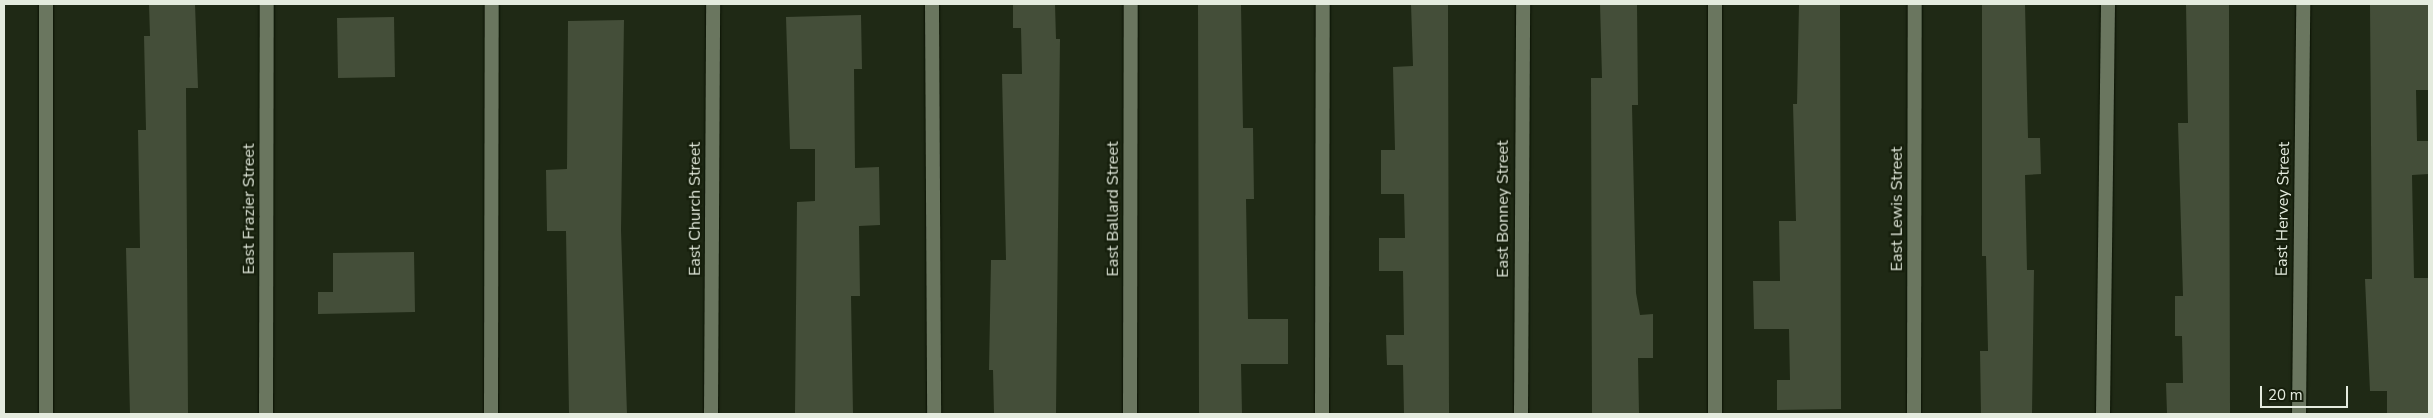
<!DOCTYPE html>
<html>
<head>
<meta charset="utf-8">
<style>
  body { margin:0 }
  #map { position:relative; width:2433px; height:418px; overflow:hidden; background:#1f2915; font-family:"Nunito Sans",sans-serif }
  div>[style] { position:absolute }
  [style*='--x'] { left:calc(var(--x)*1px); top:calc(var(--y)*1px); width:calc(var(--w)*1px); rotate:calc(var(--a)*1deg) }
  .building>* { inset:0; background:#444e39 }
  .roads { filter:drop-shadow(0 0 1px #091102) drop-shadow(0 0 1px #091102) }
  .service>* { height:14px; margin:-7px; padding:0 7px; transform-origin:7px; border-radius:7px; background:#6a765f }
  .minor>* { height:14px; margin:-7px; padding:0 7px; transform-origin:7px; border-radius:7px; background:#6a765f }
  span { translate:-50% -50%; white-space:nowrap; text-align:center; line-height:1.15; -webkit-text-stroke:5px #161f0c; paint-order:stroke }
  .street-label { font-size:16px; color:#e4ebde }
  .frame { position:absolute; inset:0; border:5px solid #e4ebde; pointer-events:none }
  .scale { position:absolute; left:2260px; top:386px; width:88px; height:22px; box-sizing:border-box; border:2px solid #e4ebde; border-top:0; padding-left:6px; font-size:15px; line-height:18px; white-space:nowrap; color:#e4ebde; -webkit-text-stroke:4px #161f0c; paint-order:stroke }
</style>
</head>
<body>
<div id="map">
  <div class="building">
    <i style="clip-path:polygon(149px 4px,195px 4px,198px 88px,186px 88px,188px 414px,130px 414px,126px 248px,140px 248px,138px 130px,146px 130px,144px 36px,150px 36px)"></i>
    <i style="clip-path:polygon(1013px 4px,1055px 4px,1056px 39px,1060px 39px,1056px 414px,994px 414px,993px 370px,989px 370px,991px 260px,1006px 260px,1002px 74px,1022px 74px,1021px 28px,1013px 28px)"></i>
    <i style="clip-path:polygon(1198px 4px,1241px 4px,1243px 128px,1253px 128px,1254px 199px,1246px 199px,1248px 319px,1288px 319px,1288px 364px,1241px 364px,1242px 414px,1199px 414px)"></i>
    <i style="clip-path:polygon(1411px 4px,1448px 4px,1449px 414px,1404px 414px,1403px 365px,1387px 365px,1386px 335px,1404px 335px,1403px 271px,1379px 271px,1379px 238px,1405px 238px,1404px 194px,1381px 194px,1381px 150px,1395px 150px,1393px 67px,1413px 66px)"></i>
    <i style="clip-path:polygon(1600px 4px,1637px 4px,1638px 105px,1632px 105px,1636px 293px,1640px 315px,1653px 314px,1653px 358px,1638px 358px,1639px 414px,1592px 414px,1591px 78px,1602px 78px)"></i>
    <i style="clip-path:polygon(1799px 4px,1840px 4px,1841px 409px,1777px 410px,1777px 380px,1790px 380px,1789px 329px,1754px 329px,1753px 281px,1780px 281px,1779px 221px,1796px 221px,1793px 104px,1797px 104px)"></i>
    <i style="clip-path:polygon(1982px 4px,2025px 4px,2028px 138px,2040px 138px,2041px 174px,2025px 175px,2027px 270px,2034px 270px,2032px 414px,1981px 414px,1980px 351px,1988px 351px,1986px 256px,1982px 256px)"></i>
    <i style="clip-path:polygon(2186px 4px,2229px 4px,2230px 414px,2167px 414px,2166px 383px,2183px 383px,2182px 336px,2175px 336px,2175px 296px,2183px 296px,2178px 123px,2188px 123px)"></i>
    <i style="clip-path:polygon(2370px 4px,2429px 4px,2429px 90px,2416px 90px,2417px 141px,2429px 141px,2429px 174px,2412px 175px,2414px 278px,2429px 278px,2429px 414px,2387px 414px,2387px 391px,2370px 391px,2365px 279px,2372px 279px)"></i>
    <i style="clip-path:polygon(861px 15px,862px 69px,854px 69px,855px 168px,879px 167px,880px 225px,859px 226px,860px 296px,851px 296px,853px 414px,795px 414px,797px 202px,815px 201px,815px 149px,790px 149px,786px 17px)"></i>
    <i style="clip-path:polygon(394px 17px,395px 77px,338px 78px,337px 18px)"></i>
    <i style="clip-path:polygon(624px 20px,621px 230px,627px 414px,569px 414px,566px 231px,547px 231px,546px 170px,567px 169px,568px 21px)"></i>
    <i style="clip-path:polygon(414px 252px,415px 312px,318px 314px,318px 292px,333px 292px,333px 253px)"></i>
  </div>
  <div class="roads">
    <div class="service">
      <i style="--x:932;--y:4;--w:410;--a:89.7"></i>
      <i style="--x:46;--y:414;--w:410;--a:-90"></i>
      <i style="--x:491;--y:414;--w:410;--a:-89.9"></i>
      <i style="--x:1322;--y:414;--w:410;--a:-89.9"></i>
      <i style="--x:1715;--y:414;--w:410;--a:-90"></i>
      <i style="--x:2103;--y:414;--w:410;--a:-89.3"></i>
    </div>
    <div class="minor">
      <i style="--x:266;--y:414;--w:410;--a:-89.9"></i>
      <i style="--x:711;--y:414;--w:410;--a:-89.7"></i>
      <i style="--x:1130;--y:414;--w:410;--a:-89.9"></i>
      <i style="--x:1521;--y:414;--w:410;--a:-89.7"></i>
      <i style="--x:1914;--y:414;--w:410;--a:-89.9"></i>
      <i style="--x:2299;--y:414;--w:410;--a:-89.4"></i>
    </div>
  </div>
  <div class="street-label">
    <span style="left:249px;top:209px;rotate:-90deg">East Frazier Street</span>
    <span style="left:695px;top:209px;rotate:-90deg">East Church Street</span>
    <span style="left:1113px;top:209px;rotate:-90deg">East Ballard Street</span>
    <span style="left:1503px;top:209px;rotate:-90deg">East Bonney Street</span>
    <span style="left:1897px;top:209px;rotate:-90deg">East Lewis Street</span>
    <span style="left:2283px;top:209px;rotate:-89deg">East Hervey Street</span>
  </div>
  <div class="frame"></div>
  <div class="scale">20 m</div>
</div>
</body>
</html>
